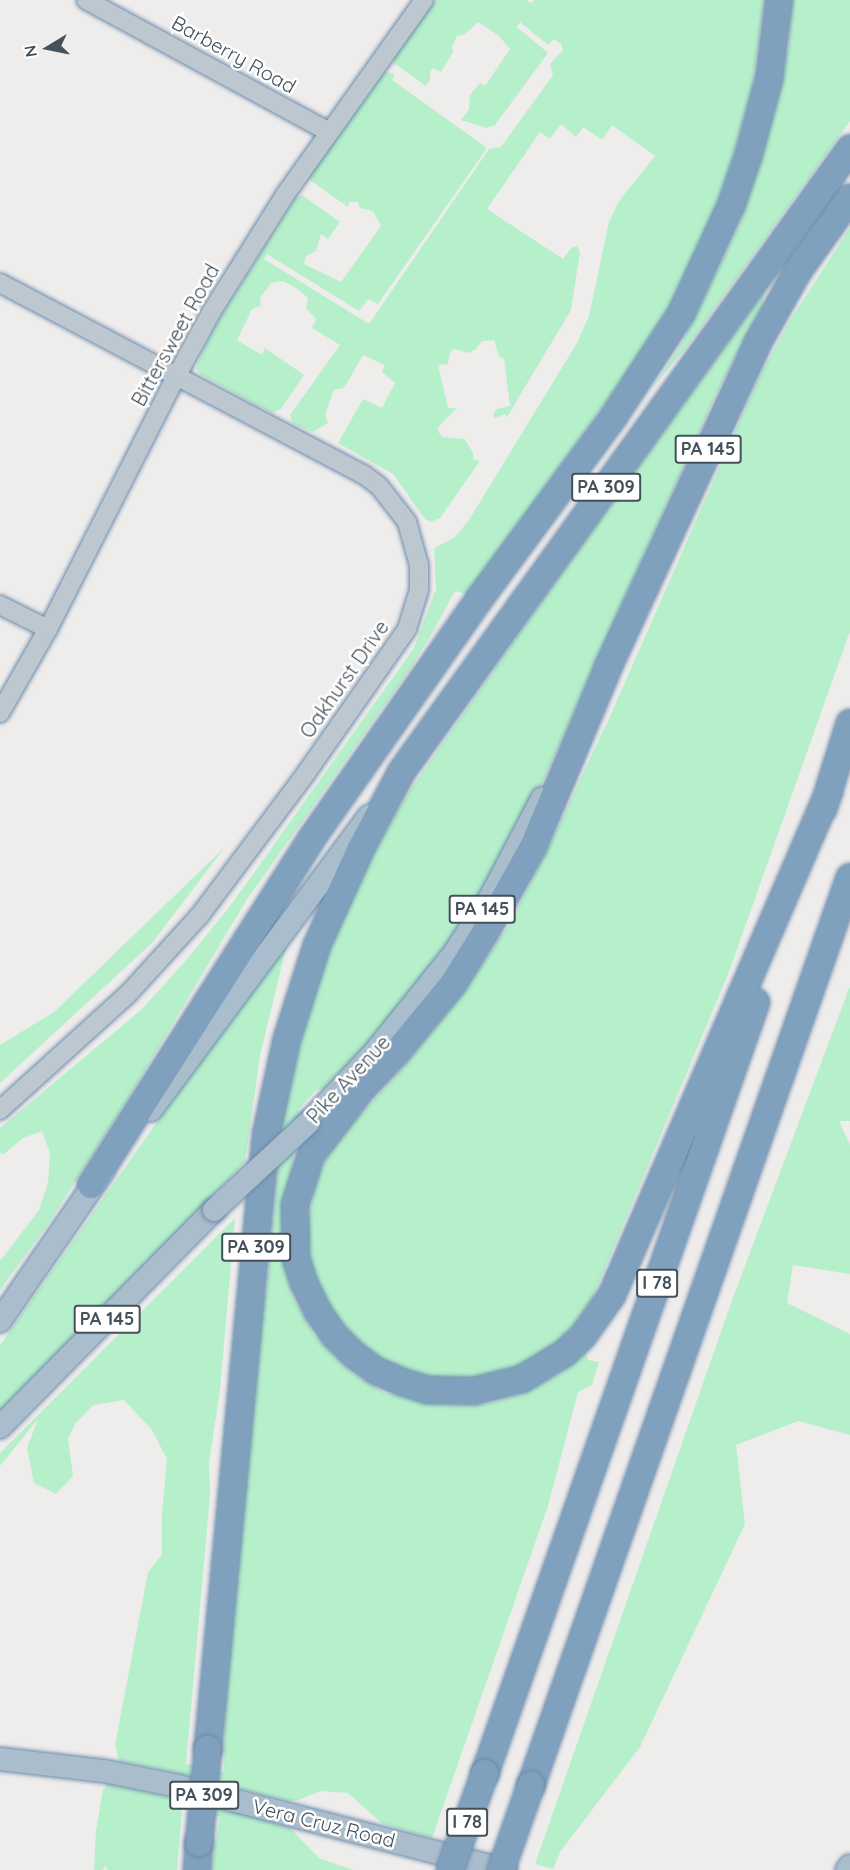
<!DOCTYPE html>
<html>
<head>
<meta charset="utf-8">
<style>
  body { margin:0 }
  #map { position:relative; width:850px; height:1870px; overflow:hidden; background:#efecec; font-family:Quicksand,sans-serif }
  div>[style] { position:absolute }
  [style*='--x'] { left:calc(var(--x)*1px); top:calc(var(--y)*1px); width:calc(var(--w)*1px); rotate:calc(var(--a)*1deg) }
  .green>* { inset:0; background:#b6f0cb }
  .roads { filter:drop-shadow(0 0 2px #6c8caa) drop-shadow(0 0 2px #6c8caa) }
  .minor>* { height:18px; margin:-9px; padding:0 9px; transform-origin:9px; border-radius:9px; background:#bcc7d0 }
  .major>* { height:22px; margin:-11px; padding:0 11px; transform-origin:11px; border-radius:11px; background:#aabdcd }
  .highway>* { height:26px; margin:-13px; padding:0 13px; transform-origin:13px; border-radius:13px; background:#80a1be }
  .bridges { filter:drop-shadow(0 0 2px #6c8caa) drop-shadow(0 0 2px #6c8caa) }
  .major-bridge>* { height:22px; margin:-11px; padding:0 11px; transform-origin:11px; border-radius:11px; background:#aabdcd }
  .highway-bridge>* { height:26px; margin:-13px; padding:0 13px; transform-origin:13px; border-radius:13px; background:#80a1be }
  span { translate:-50% -50%; white-space:nowrap; text-align:center; line-height:1.15; -webkit-text-stroke:5px #fff; paint-order:stroke }
  .shield-label span { padding:2px 4px; background:#fff; border:2px solid; border-radius:4px; -webkit-text-stroke-width:0 }
  .shield-label { font-size:18px; color:#44505a; font-weight:700 }
  .street-label { font-size:20px; color:#44505a }
  .north { position:absolute; left:18px; top:18px; width:60px; height:60px; -webkit-text-stroke:4px #fff; paint-order:stroke; rotate:260deg; font-size:16px; font-weight:700; line-height:24px; text-align:center; color:#44505a }
  .north::after { content:''; display:block; margin:auto; width:21px; height:27px; background:#44505a; clip-path:polygon(50% 0,100% 100%,50% 72%,0 100%) }
</style>
</head>
<body>
<div id="map">
  <div class="green">
    <i style="clip-path:polygon(435px 0,526px 0,531px 3px,534px 0,764px 0,752px 89px,726px 180px,711px 221px,670px 307px,635px 361px,469px 595px,455px 591px,434px 630px,410px 669px,246px 901px,126px 1102px,48px 1224px,0 1290px,0 1261px,39px 1210px,48px 1183px,50px 1153px,42px 1131px,23px 1138px,3px 1155px,0 1152px,0 1128px,142px 1009px,188px 958px,233px 902px,414px 648px,436px 589px,434px 548px,454px 538px,469px 520px,577px 343px,589px 316px,609px 222px,619px 201px,655px 156px,612px 125px,602px 140px,583px 127px,576px 137px,561px 124px,550px 139px,540px 132px,487px 209px,563px 259px,571px 248px,577px 246px,580px 252px,571px 310px,507px 417px,505px 414px,495px 418px,493px 415px,496px 409px,510px 406px,504px 359px,499px 356px,494px 340px,482px 341px,475px 350px,467px 353px,455px 349px,450px 352px,448px 364px,438px 365px,448px 408px,457px 408px,438px 427px,439px 433px,443px 437px,464px 439px,473px 452px,473px 459px,480px 461px,440px 518px,431px 522px,425px 519px,393px 474px,338px 443px,363px 399px,382px 408px,395px 383px,382px 372px,385px 365px,363px 355px,344px 388px,334px 390px,325px 414px,328px 423px,313px 432px,292px 423px,290px 415px,340px 345px,312px 328px,316px 319px,306px 308px,308px 298px,296px 288px,283px 281px,271px 283px,260px 298px,261px 306px,252px 309px,237px 340px,262px 355px,265px 348px,304px 375px,281px 409px,272px 413px,201px 375px,196px 368px,211px 333px,295px 198px,302px 195px,340px 222px,328px 239px,321px 234px,316px 251px,306px 256px,304px 264px,341px 282px,381px 226px,373px 211px,360px 208px,358px 202px,349px 202px,348px 207px,310px 180px,310px 174px,385px 72px,395px 74px,392px 80px,487px 148px,378px 304px,368px 299px,359px 311px,267px 254px,264px 259px,369px 324px,489px 149px,501px 147px,553px 75px,550px 64px,563px 50px,561px 44px,554px 39px,548px 45px,520px 22px,517px 27px,548px 53px,495px 125px,486px 128px,461px 120px,469px 109px,470px 95px,480px 83px,485px 86px,510px 49px,498px 35px,478px 22px,465px 34px,457px 36px,452px 47px,453px 52px,441px 72px,433px 68px,430px 72px,430px 80px,426px 86px,394px 63px,393px 59px)"></i>
    <i style="clip-path:polygon(792px 0,850px 0,850px 121px,686px 348px,653px 387px,681px 345px,739px 226px,775px 108px,789px 45px)"></i>
    <i style="clip-path:polygon(850px 228px,850px 631px,729px 972px,593px 1297px,576px 1322px,559px 1341px,530px 1363px,486px 1378px,433px 1378px,408px 1372px,384px 1361px,361px 1345px,337px 1321px,317px 1287px,309px 1255px,307px 1227px,317px 1177px,336px 1141px,394px 1078px,452px 1007px,510px 924px,556px 832px,611px 714px,761px 373px,791px 319px)"></i>
    <i style="clip-path:polygon(764px 293px,762px 307px,717px 392px,537px 794px,457px 935px,373px 1039px,325px 1088px,316px 1090px,298px 1110px,293px 1161px,281px 1230px,282px 1252px,292px 1295px,314px 1335px,350px 1372px,385px 1393px,450px 1405px,486px 1404px,519px 1395px,562px 1372px,586px 1351px,588px 1360px,599px 1362px,592px 1385px,578px 1392px,548px 1506px,432px 1838px,383px 1824px,348px 1793px,320px 1791px,299px 1800px,288px 1801px,174px 1772px,119px 1761px,115px 1745px,148px 1572px,162px 1554px,162px 1512px,167px 1459px,152px 1430px,124px 1400px,93px 1405px,75px 1424px,68px 1439px,73px 1476px,56px 1494px,34px 1483px,27px 1448px,38px 1419px,0 1466px,0 1453px,235px 1218px,220px 1390px,209px 1463px,210px 1495px,186px 1764px,224px 1772px,225px 1698px,261px 1309px,267px 1287px,283px 1110px,316px 980px,363px 871px,406px 796px,578px 550px)"></i>
    <i style="clip-path:polygon(226px 846px,152px 943px,0 1083px,0 1045px,54px 1012px)"></i>
    <i style="clip-path:polygon(287px 944px,260px 1056px,245px 1162px,0 1412px,0 1345px,219px 1034px)"></i>
    <i style="clip-path:polygon(850px 986px,850px 1121px,839px 1121px,850px 1145px,850px 1274px,793px 1265px,787px 1303px,850px 1334px,850px 1435px,798px 1421px,736px 1445px,745px 1524px,640px 1747px,560px 1852px,553px 1869px,535px 1864px,731px 1303px)"></i>
    <i style="clip-path:polygon(106px 1783px,256px 1817px,290px 1828px,319px 1858px,353px 1870px,211px 1870px,220px 1817px,182px 1809px,177px 1870px,108px 1870px,105px 1866px,103px 1870px,94px 1870px,96px 1831px,103px 1789px,106px 1788px)"></i>
  </div>
  <div class="roads">
    <div class="minor">
      <i style="--x:86;--y:0;--w:277;--a:28.5"></i>
      <i style="--x:0;--y:283;--w:410;--a:27.8"></i>
      <i style="--x:363;--y:474;--w:20;--a:37"></i>
      <i style="--x:379;--y:486;--w:46;--a:52.1"></i>
      <i style="--x:407;--y:522;--w:45;--a:74.4"></i>
      <i style="--x:419;--y:565;--w:25;--a:90"></i>
      <i style="--x:419;--y:590;--w:41;--a:107.1"></i>
      <i style="--x:407;--y:629;--w:174;--a:125"></i>
      <i style="--x:307;--y:772;--w:179;--a:126.8"></i>
      <i style="--x:200;--y:915;--w:107;--a:132.3"></i>
      <i style="--x:128;--y:994;--w:173;--a:137.8"></i>
      <i style="--x:0;--y:605;--w:54;--a:26.6"></i>
      <i style="--x:0;--y:713;--w:97;--a:-60.3"></i>
      <i style="--x:48;--y:629;--w:283;--a:-63.1"></i>
      <i style="--x:176;--y:377;--w:75;--a:-61.4"></i>
      <i style="--x:212;--y:311;--w:137;--a:-57.8"></i>
      <i style="--x:285;--y:195;--w:239;--a:-54.5"></i>
    </div>
    <div class="major">
      <i style="--x:151;--y:1110;--w:366;--a:-53.4"></i>
      <i style="--x:309;--y:1122;--w:96;--a:-46.7"></i>
      <i style="--x:375;--y:1052;--w:128;--a:-51.3"></i>
      <i style="--x:455;--y:952;--w:67;--a:-57.3"></i>
      <i style="--x:491;--y:896;--w:110;--a:-62.3"></i>
      <i style="--x:0;--y:1321;--w:182;--a:-55.5"></i>
      <i style="--x:0;--y:1427;--w:305;--a:-45.4"></i>
      <i style="--x:0;--y:1759;--w:105;--a:6.6"></i>
      <i style="--x:104;--y:1771;--w:76;--a:11.5"></i>
      <i style="--x:178;--y:1786;--w:338;--a:14.4"></i>
      <i style="--x:847;--y:1870;--w:5;--a:-53"></i>
    </div>
    <div class="highway">
      <i style="--x:829;--y:792;--w:548;--a:113.34"></i>
      <i style="--x:612;--y:1295;--w:50;--a:125.3"></i>
      <i style="--x:583;--y:1336;--w:25;--a:137"></i>
      <i style="--x:565;--y:1353;--w:50;--a:148.8"></i>
      <i style="--x:522;--y:1379;--w:49;--a:166"></i>
      <i style="--x:474;--y:1391;--w:46;--a:-178.8"></i>
      <i style="--x:428;--y:1390;--w:27;--a:-163"></i>
      <i style="--x:402;--y:1382;--w:28;--a:-157"></i>
      <i style="--x:376;--y:1371;--w:27;--a:-144"></i>
      <i style="--x:354;--y:1355;--w:28;--a:-135"></i>
      <i style="--x:334;--y:1335;--w:28;--a:-125"></i>
      <i style="--x:318;--y:1312;--w:32;--a:-116"></i>
      <i style="--x:304;--y:1283;--w:26;--a:-108"></i>
      <i style="--x:296;--y:1258;--w:53;--a:-91.1"></i>
      <i style="--x:295;--y:1205;--w:52;--a:-72.3"></i>
      <i style="--x:311;--y:1155;--w:82;--a:-52.4"></i>
      <i style="--x:361;--y:1090;--w:52;--a:-46.5"></i>
      <i style="--x:397;--y:1052;--w:88;--a:-50.5"></i>
      <i style="--x:453;--y:984;--w:62;--a:-58.1"></i>
      <i style="--x:486;--y:931;--w:96;--a:-60.8"></i>
      <i style="--x:533;--y:847;--w:197;--a:-67.3"></i>
      <i style="--x:609;--y:665;--w:353;--a:-65.2"></i>
      <i style="--x:757;--y:344;--w:84;--a:-60.7"></i>
      <i style="--x:798;--y:271;--w:90;--a:-54.5"></i>
      <i style="--x:823;--y:809;--w:90;--a:-72.6"></i>
      <i style="--x:91;--y:1185;--w:411;--a:-57.5"></i>
      <i style="--x:312;--y:838;--w:293;--a:-55"></i>
      <i style="--x:480;--y:598;--w:226;--a:-53.6"></i>
      <i style="--x:614;--y:416;--w:122;--a:-56.7"></i>
      <i style="--x:681;--y:314;--w:119;--a:-65.2"></i>
      <i style="--x:731;--y:206;--w:56;--a:-71.2"></i>
      <i style="--x:749;--y:153;--w:77;--a:-74.9"></i>
      <i style="--x:769;--y:79;--w:80;--a:-82.8"></i>
      <i style="--x:208;--y:1748;--w:616;--a:-84.59"></i>
      <i style="--x:266;--y:1135;--w:98;--a:-77.7"></i>
      <i style="--x:287;--y:1039;--w:99;--a:-72.3"></i>
      <i style="--x:317;--y:945;--w:104;--a:-65.6"></i>
      <i style="--x:360;--y:850;--w:89;--a:-62"></i>
      <i style="--x:402;--y:771;--w:767;--a:-54.24"></i>
      <i style="--x:485;--y:1773;--w:817;--a:-70.63"></i>
      <i style="--x:531;--y:1785;--w:962;--a:-70.64"></i>
      <i style="--x:197;--y:1870;--w:27;--a:-86"></i>
    </div>
  </div>
  <div class="bridges">
    <div class="major-bridge">
      <i style="--x:214;--y:1210;--w:129;--a:-42.8"></i>
    </div>
    <div class="highway-bridge">
      <i style="--x:199;--y:1843;--w:95;--a:-84.6"></i>
      <i style="--x:450;--y:1870;--w:103;--a:-70.2"></i>
      <i style="--x:501;--y:1870;--w:90;--a:-70.6"></i>
    </div>
  </div>
  <div class="shield-label">
    <span style="left:708px;top:449px">PA 145</span>
    <span style="left:606px;top:487px">PA 309</span>
    <span style="left:482px;top:909px">PA 145</span>
    <span style="left:256px;top:1247px">PA 309</span>
    <span style="left:657px;top:1283px">I 78</span>
    <span style="left:107px;top:1319px">PA 145</span>
    <span style="left:204px;top:1795px">PA 309</span>
    <span style="left:467px;top:1822px">I 78</span>
  </div>
  <div class="street-label">
    <span style="left:234px;top:54px;rotate:29deg">Barberry Road</span>
    <span style="left:175px;top:335px;rotate:-61deg">Bittersweet Road</span>
    <span style="left:344px;top:679px;rotate:-55deg">Oakhurst Drive</span>
    <span style="left:348px;top:1079px;rotate:-47deg">Pike Avenue</span>
    <span style="left:324px;top:1823px;rotate:14deg">Vera Cruz Road</span>
  </div>
  <div class="north">N</div>
</div>
</body>
</html>
